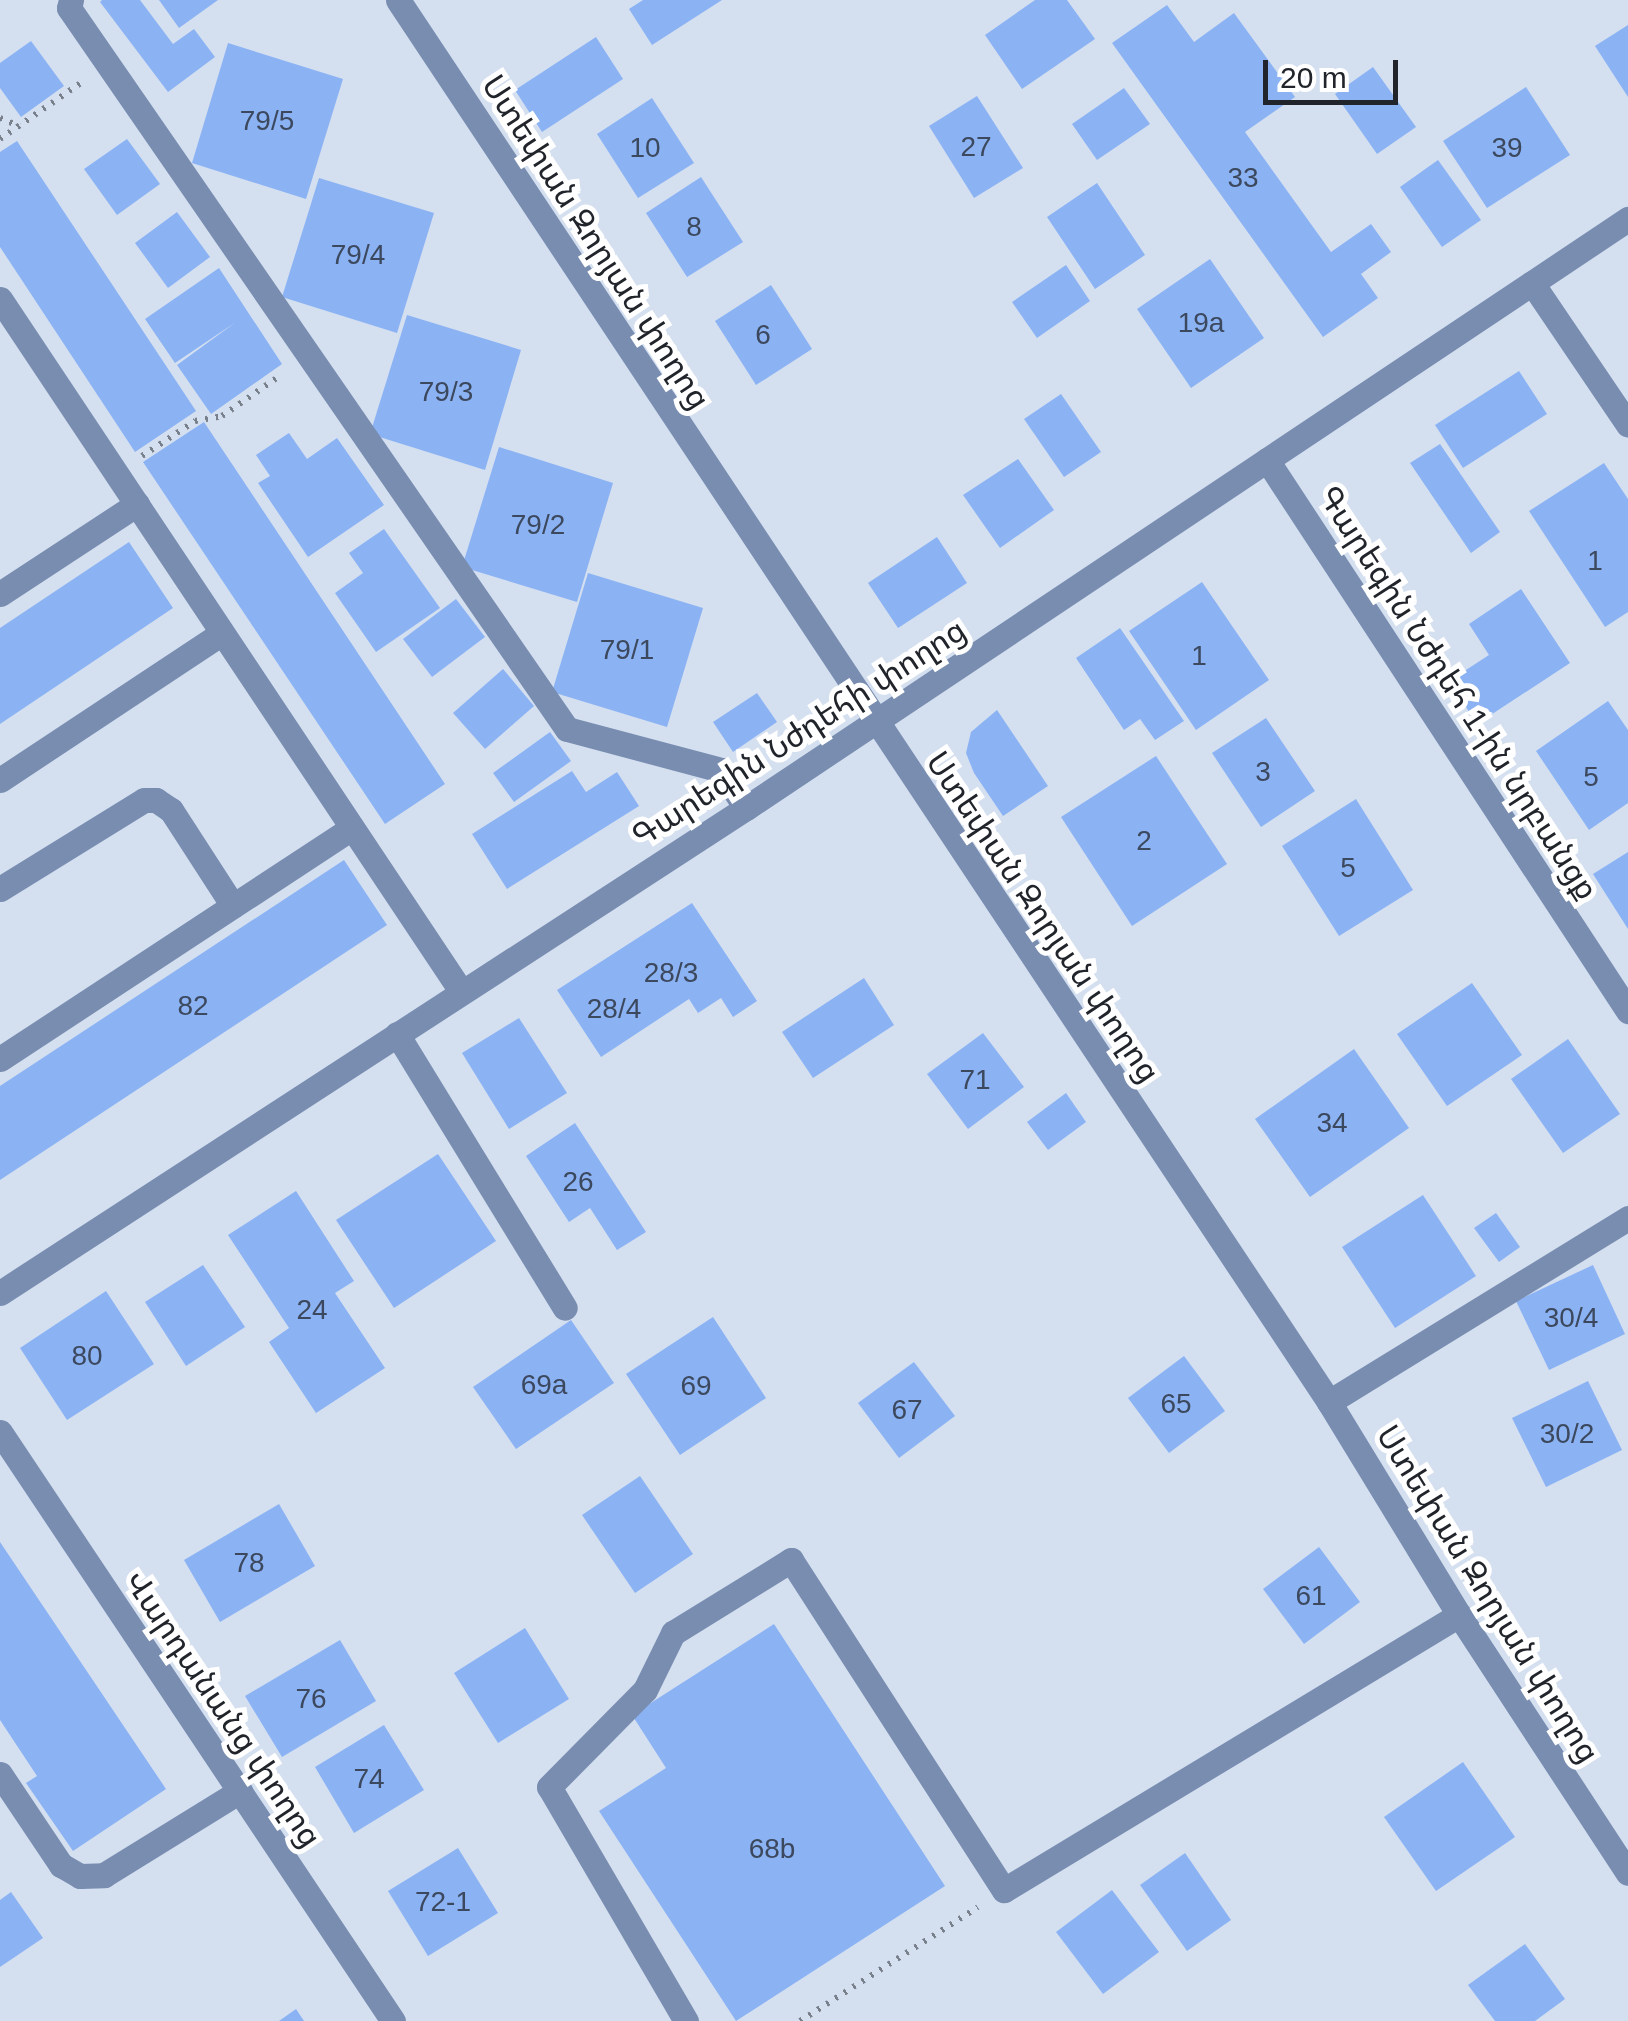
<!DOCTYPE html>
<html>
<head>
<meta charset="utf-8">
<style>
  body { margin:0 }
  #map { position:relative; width:1628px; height:2021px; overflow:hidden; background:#d4dff0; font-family:Helvetica,"Noto Sans Armenian",sans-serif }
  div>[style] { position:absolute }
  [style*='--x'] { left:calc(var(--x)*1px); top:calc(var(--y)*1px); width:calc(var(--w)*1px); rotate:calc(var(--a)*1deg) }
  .building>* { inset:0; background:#8bb3f4 }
  .path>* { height:6px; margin-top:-3px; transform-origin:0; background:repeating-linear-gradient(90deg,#78808b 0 2.5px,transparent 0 10.5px) }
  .minor>* { height:25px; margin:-12.5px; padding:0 12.5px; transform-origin:12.5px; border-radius:12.5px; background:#788db0 }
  span { translate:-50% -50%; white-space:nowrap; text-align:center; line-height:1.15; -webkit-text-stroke:10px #fff; paint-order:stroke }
  .number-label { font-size:28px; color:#3c485d }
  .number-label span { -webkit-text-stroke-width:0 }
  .street-label { font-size:32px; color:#21252b }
  .scale { position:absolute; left:1263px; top:60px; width:135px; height:45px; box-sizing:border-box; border:5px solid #21252b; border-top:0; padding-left:12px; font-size:30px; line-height:35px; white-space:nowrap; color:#21252b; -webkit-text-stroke:8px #fff; paint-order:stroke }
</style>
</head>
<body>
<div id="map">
  <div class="building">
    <i style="clip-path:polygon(102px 0,140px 0,173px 44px,194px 29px,215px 57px,168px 92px,100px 2px)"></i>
    <i style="clip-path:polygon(159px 0,218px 0,179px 28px)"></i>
    <i style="clip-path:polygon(643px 0,722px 0,652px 45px,629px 9px)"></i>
    <i style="clip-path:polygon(1035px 0,1067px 0,1095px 39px,1022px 89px,985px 35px)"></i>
    <i style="clip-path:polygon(1167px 5px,1194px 42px,1234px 13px,1295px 97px,1245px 132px,1331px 252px,1371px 224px,1391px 252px,1361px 274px,1378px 298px,1323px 337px,1112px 43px)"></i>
    <i style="clip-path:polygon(1628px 25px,1628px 97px,1595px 46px)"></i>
    <i style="clip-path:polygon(596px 37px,623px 79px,542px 132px,515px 90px)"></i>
    <i style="clip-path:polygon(31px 41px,64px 86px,21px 117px,0 88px,0 63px)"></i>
    <i style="clip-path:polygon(228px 43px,343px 79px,306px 199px,192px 163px)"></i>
    <i style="clip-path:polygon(1373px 67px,1416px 127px,1377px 154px,1335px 94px)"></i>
    <i style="clip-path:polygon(1526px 87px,1570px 155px,1487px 208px,1443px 141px)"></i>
    <i style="clip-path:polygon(1124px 88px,1150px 124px,1097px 160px,1072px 124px)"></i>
    <i style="clip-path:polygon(977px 96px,1023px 168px,974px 198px,929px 126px)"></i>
    <i style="clip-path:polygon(652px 98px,694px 163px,638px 198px,597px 134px)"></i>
    <i style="clip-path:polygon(127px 139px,160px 184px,117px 215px,84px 169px)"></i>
    <i style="clip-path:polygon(17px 141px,196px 411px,135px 452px,0 247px,0 152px)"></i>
    <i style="clip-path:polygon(1438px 160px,1481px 220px,1442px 247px,1400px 187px)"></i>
    <i style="clip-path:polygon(701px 177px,743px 242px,687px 277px,646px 213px)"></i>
    <i style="clip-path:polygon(319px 178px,434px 213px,397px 333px,282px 297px)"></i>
    <i style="clip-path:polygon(1097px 183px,1145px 255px,1095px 289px,1047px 217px)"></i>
    <i style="clip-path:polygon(177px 212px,210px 257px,168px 288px,135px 243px)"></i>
    <i style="clip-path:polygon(1210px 259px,1264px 338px,1191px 388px,1137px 309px)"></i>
    <i style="clip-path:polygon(1066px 265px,1090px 301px,1037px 338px,1012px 302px)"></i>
    <i style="clip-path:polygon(219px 268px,282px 364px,211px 414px,177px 365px,236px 322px,175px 363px,145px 319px)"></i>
    <i style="clip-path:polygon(771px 285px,812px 349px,756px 385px,715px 321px)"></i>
    <i style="clip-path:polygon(407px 315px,521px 350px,485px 470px,370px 434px)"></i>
    <i style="clip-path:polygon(1519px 371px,1547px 414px,1463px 468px,1435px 425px)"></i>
    <i style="clip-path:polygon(1061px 394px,1101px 452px,1064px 477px,1024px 419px)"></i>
    <i style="clip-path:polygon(204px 422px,445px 784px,385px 824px,143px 462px)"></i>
    <i style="clip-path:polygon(289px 433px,307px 459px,337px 438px,384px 505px,308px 557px,258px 483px,270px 476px,256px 455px)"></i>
    <i style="clip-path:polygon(1440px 444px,1500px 532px,1471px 553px,1410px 463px)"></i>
    <i style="clip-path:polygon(499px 447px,613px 483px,577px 602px,462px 567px)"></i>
    <i style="clip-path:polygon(1018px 459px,1054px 510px,1000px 548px,963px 495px)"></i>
    <i style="clip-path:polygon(1604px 463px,1628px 499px,1628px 612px,1605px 627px,1529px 511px)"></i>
    <i style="clip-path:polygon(384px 529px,440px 608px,376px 652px,335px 593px,363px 573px,349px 553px)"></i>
    <i style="clip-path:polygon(937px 537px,967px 583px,898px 628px,868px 583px)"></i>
    <i style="clip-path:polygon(129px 542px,173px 608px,0 724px,0 628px)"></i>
    <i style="clip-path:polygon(588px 573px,703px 608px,667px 727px,552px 692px)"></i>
    <i style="clip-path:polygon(1202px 582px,1269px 680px,1196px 730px,1129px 631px)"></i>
    <i style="clip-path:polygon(1521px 589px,1570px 663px,1477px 724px,1449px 681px,1489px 655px,1469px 624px)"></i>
    <i style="clip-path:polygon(456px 599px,485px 637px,432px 677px,403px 639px)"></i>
    <i style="clip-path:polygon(1120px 628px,1184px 721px,1155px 740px,1140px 719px,1124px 730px,1076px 658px)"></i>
    <i style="clip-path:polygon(503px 669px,534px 706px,485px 749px,453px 713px)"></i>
    <i style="clip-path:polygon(757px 693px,777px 722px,733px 752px,713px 722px)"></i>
    <i style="clip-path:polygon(1608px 701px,1628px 730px,1628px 803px,1589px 830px,1536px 751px)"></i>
    <i style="clip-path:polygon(997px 710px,1048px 786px,1003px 816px,974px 773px,966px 753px,971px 732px)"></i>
    <i style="clip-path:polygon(1266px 718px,1315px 791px,1261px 827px,1212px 753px)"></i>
    <i style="clip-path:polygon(550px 732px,571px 761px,514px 802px,493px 773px)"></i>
    <i style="clip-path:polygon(1156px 756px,1227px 864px,1132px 926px,1061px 817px)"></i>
    <i style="clip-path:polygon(572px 771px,586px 792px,617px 772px,639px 806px,507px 889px,472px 834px)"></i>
    <i style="clip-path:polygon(1356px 799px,1413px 890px,1339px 936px,1282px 846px)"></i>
    <i style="clip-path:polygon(1628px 852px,1628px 929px,1593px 874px)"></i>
    <i style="clip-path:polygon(344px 860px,387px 925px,0 1180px,0 1086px)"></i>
    <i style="clip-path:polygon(692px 903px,757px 1001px,733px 1017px,721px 998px,698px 1013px,689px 999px,601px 1057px,557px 990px)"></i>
    <i style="clip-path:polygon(864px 978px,894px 1025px,813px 1078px,782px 1032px)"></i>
    <i style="clip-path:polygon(1472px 983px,1522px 1055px,1447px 1106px,1397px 1034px)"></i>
    <i style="clip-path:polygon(519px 1018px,567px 1093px,509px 1129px,462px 1053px)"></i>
    <i style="clip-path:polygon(983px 1033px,1024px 1087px,968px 1129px,927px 1074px)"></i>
    <i style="clip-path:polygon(1568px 1039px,1620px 1114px,1563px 1153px,1511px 1079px)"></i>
    <i style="clip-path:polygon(1354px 1049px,1409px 1128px,1310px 1197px,1255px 1119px)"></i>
    <i style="clip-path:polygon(1066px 1093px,1086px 1122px,1048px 1150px,1027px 1122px)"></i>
    <i style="clip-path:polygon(575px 1123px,646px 1232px,617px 1250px,590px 1208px,569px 1222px,526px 1156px)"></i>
    <i style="clip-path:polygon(438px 1154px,496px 1241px,394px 1308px,336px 1220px)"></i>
    <i style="clip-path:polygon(296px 1191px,354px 1281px,335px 1293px,385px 1368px,316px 1413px,269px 1342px,289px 1328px,228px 1235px)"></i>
    <i style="clip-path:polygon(1423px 1195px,1476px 1276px,1395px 1328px,1342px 1247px)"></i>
    <i style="clip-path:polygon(1496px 1213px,1520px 1247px,1499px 1262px,1474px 1228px)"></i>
    <i style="clip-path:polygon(203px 1265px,245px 1327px,186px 1366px,145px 1302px)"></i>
    <i style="clip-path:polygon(1593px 1265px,1625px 1334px,1549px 1370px,1516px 1301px)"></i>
    <i style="clip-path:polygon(106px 1291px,154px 1364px,67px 1420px,20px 1348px)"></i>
    <i style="clip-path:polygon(713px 1317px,766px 1398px,680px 1455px,626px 1374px)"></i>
    <i style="clip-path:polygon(571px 1320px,614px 1383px,516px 1449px,473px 1387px)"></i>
    <i style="clip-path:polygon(1184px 1356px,1225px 1411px,1169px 1453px,1128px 1398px)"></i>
    <i style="clip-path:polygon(914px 1362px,955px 1416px,899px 1458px,858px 1403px)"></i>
    <i style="clip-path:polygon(1588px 1381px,1622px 1450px,1546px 1487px,1512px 1418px)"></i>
    <i style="clip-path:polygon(640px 1476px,693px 1554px,635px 1593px,582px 1515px)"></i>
    <i style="clip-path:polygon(279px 1504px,315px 1566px,220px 1622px,184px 1560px)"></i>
    <i style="clip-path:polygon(0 1542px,166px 1789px,73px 1851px,26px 1783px,37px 1776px,0 1720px)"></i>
    <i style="clip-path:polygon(1319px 1547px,1360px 1602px,1304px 1644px,1263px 1589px)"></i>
    <i style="clip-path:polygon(774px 1624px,945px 1886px,736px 2021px,599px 1811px,666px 1768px,632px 1715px)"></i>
    <i style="clip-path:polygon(525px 1628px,569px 1699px,498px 1743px,454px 1673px)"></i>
    <i style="clip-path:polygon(340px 1640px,376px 1701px,282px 1757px,245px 1696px)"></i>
    <i style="clip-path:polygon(384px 1725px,424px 1790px,354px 1833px,315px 1767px)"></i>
    <i style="clip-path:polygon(1463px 1762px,1515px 1837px,1436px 1891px,1384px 1817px)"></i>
    <i style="clip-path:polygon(458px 1848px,498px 1913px,428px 1956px,388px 1891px)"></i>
    <i style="clip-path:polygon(1185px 1853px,1231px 1920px,1187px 1951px,1140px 1885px)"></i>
    <i style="clip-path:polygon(1112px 1890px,1159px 1952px,1103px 1994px,1056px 1932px)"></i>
    <i style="clip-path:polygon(11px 1892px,43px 1938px,0 1967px,0 1900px)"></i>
    <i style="clip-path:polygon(1525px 1944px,1565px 1999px,1535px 2021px,1495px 2021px,1468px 1985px)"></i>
    <i style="clip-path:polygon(296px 2009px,304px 2021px,279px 2021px)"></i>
  </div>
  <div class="path">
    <i style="--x:0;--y:118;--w:21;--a:23"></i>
    <i style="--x:0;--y:139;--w:100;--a:-34.8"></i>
    <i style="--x:142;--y:456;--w:64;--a:-33.4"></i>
    <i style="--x:195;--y:421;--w:27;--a:-10"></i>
    <i style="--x:222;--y:416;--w:72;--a:-34.8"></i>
    <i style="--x:800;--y:2021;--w:211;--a:-32.6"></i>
  </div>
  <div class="minor">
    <i style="--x:71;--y:0;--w:8;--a:104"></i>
    <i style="--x:69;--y:8;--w:876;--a:55.37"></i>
    <i style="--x:567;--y:729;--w:159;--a:14.9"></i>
    <i style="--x:721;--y:770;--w:45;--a:56.7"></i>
    <i style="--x:398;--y:0;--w:1683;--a:56.41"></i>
    <i style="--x:1329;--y:1402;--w:250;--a:58.6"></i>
    <i style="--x:1459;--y:1615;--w:308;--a:56.8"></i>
    <i style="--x:1532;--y:283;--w:171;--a:55.9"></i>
    <i style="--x:0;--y:299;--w:831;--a:56.33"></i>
    <i style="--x:1267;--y:460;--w:659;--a:56.77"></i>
    <i style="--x:0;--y:594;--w:164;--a:-33.3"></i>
    <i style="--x:0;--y:780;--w:266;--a:-33.5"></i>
    <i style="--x:0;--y:889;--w:169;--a:-31.7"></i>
    <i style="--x:144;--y:800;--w:12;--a:0"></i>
    <i style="--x:156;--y:800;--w:18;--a:34"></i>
    <i style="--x:171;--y:810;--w:114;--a:57.1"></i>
    <i style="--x:397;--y:1034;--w:321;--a:58.5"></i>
    <i style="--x:0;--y:1059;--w:421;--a:-33.3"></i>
    <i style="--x:0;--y:1293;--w:890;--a:-33.03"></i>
    <i style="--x:746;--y:808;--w:1061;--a:-33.74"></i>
    <i style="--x:1329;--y:1402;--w:351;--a:-31.6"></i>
    <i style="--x:0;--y:1432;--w:708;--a:56.29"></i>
    <i style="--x:0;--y:1774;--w:110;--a:56.2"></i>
    <i style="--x:61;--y:1865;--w:22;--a:30"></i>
    <i style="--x:80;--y:1876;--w:24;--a:-2"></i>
    <i style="--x:104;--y:1875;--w:160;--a:-31.7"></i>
    <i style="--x:686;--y:2021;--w:271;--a:-120.3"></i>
    <i style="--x:549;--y:1787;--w:136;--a:-45.3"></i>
    <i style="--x:645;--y:1690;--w:64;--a:-63.8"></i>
    <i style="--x:673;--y:1633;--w:139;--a:-31.7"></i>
    <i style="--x:791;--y:1560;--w:393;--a:57.2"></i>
    <i style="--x:1004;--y:1890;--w:532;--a:-31.15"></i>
  </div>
  <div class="number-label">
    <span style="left:267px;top:121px">79/5</span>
    <span style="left:976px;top:147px">27</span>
    <span style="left:645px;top:148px">10</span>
    <span style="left:1507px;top:148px">39</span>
    <span style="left:1243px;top:178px">33</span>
    <span style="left:694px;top:227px">8</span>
    <span style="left:358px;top:255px">79/4</span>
    <span style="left:1201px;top:323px">19a</span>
    <span style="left:763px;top:335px">6</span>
    <span style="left:446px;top:392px">79/3</span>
    <span style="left:538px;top:525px">79/2</span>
    <span style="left:1595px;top:561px">1</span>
    <span style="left:627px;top:650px">79/1</span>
    <span style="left:1199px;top:656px">1</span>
    <span style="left:1263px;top:772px">3</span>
    <span style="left:1591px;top:777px">5</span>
    <span style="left:1144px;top:841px">2</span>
    <span style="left:1348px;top:868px">5</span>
    <span style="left:671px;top:973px">28/3</span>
    <span style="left:193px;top:1006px">82</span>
    <span style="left:614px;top:1009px">28/4</span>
    <span style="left:975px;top:1080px">71</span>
    <span style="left:1332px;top:1123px">34</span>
    <span style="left:578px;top:1182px">26</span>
    <span style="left:312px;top:1310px">24</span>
    <span style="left:1571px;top:1318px">30/4</span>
    <span style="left:87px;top:1356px">80</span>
    <span style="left:544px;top:1385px">69a</span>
    <span style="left:696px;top:1386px">69</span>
    <span style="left:1176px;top:1404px">65</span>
    <span style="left:907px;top:1410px">67</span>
    <span style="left:1567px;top:1434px">30/2</span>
    <span style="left:249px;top:1563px">78</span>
    <span style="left:1311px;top:1596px">61</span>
    <span style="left:311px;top:1699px">76</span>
    <span style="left:369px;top:1779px">74</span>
    <span style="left:772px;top:1849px">68b</span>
    <span style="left:443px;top:1902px">72-1</span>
  </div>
  <div class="street-label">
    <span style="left:596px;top:242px;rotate:57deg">Ստեփան Զորյան փողոց</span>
    <span style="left:1458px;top:693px;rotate:57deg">Գարեգին Նժդեհ 1-ին նրբանցք</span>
    <span style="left:799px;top:733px;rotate:-33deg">Գարեգին Նժդեհի փողոց</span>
    <span style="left:1043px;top:917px;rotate:56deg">Ստեփան Զորյան փողոց</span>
    <span style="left:1488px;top:1594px;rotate:58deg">Ստեփան Զորյան փողոց</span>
    <span style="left:223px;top:1709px;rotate:56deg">Վարդանանց փողոց</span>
  </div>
  <div class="scale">20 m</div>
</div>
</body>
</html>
